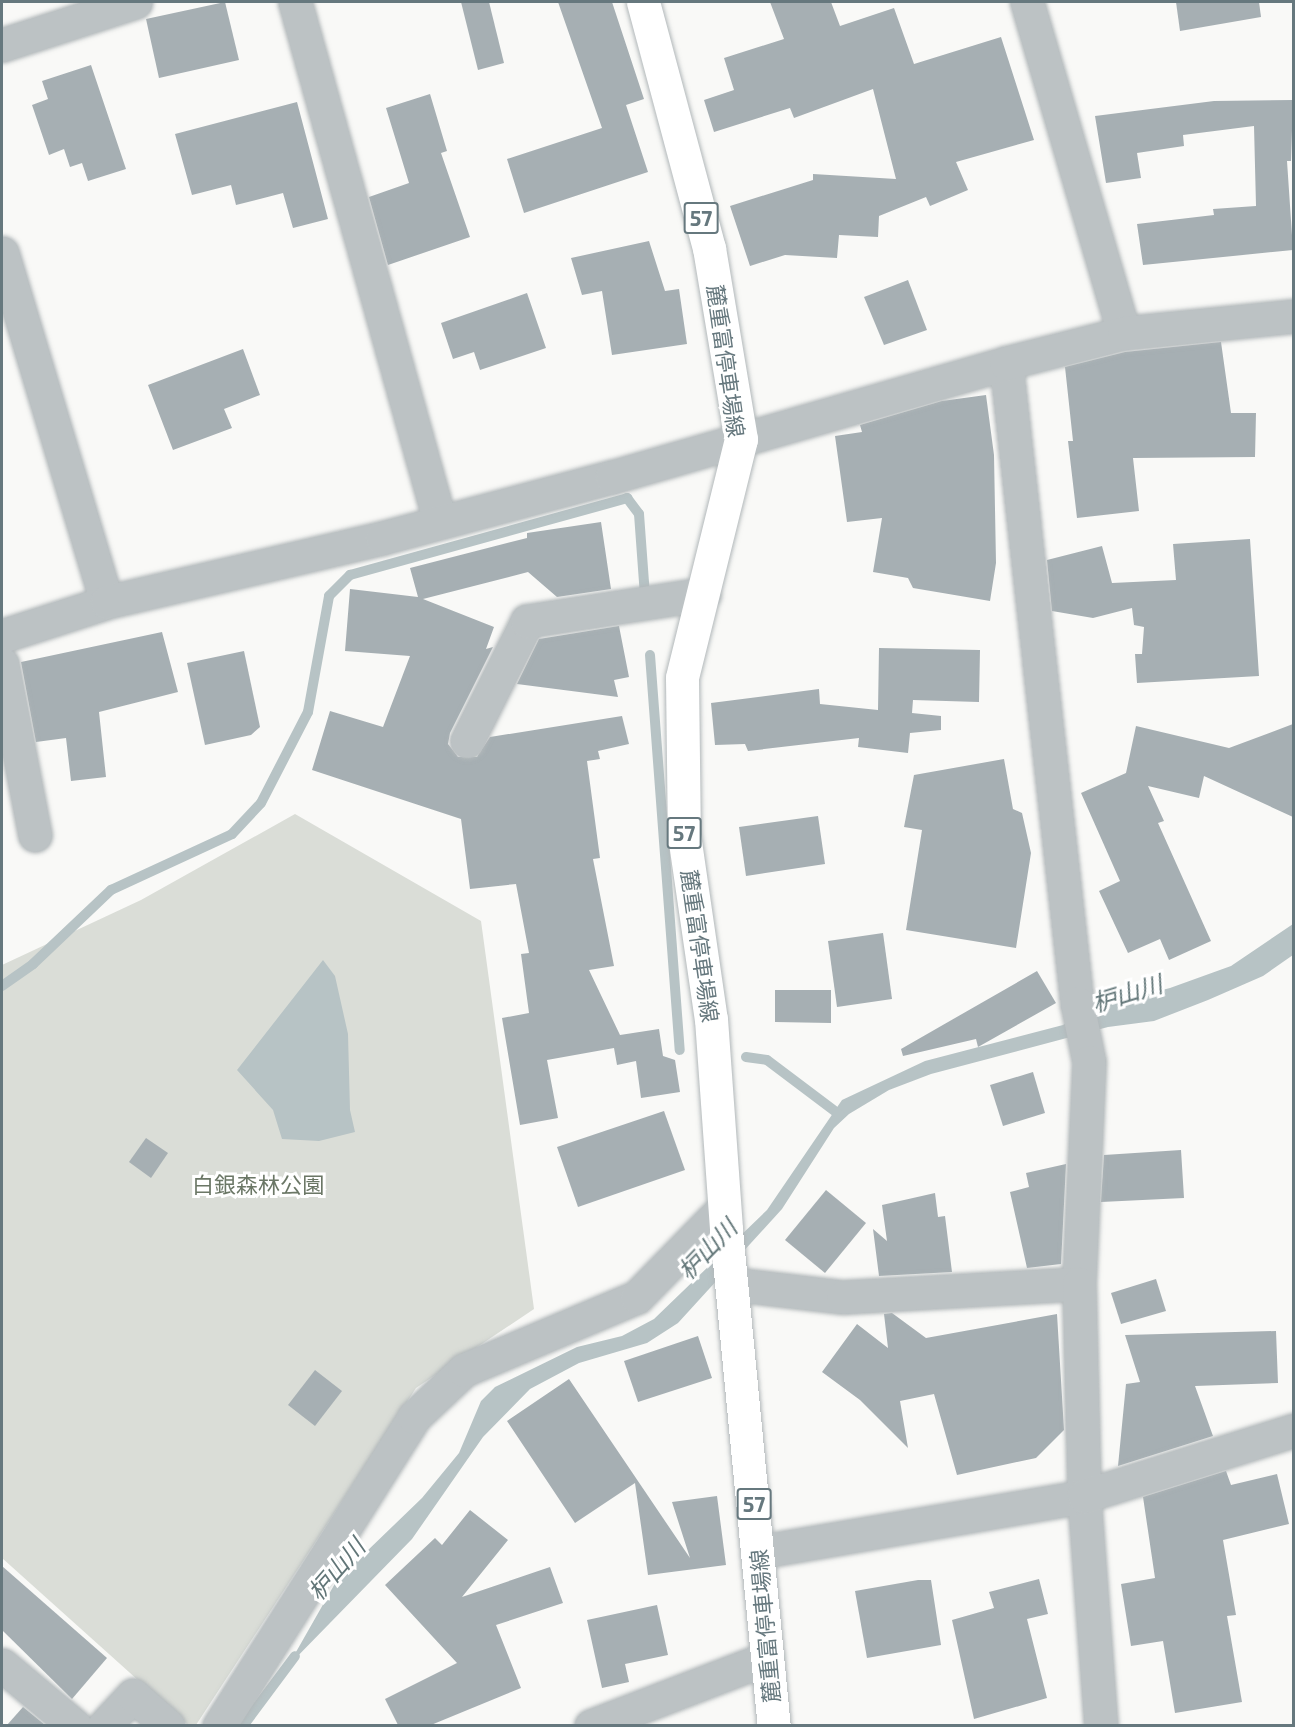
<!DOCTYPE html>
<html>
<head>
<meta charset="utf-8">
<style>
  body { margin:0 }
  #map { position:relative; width:1295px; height:1727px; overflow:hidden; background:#f9f9f7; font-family:"Exo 2","Noto Sans JP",sans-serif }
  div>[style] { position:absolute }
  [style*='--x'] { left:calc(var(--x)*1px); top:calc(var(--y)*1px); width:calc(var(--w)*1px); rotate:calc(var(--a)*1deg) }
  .green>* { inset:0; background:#daddd7 }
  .water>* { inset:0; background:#b7c3c5 }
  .stream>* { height:10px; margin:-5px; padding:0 5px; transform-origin:5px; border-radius:5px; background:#b7c3c5 }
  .building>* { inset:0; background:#a6afb3 }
  .roads { filter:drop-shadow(0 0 2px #b2b8ba) drop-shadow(0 0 2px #b2b8ba) }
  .minor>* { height:33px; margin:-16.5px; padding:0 16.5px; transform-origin:16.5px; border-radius:16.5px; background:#bcc2c4 }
  .primary>* { height:33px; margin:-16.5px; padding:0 16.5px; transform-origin:16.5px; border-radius:16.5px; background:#fff }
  span { translate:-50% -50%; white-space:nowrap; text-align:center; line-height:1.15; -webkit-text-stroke:6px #fff; paint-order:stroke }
  .shield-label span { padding:2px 4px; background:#fff; border:2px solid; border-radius:4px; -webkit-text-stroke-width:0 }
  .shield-label { font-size:21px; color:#66787e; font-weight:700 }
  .street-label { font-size:22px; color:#66787e }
  .park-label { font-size:22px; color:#6b7766 }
  .water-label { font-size:24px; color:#627678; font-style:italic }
  .frame { position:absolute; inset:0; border:3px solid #66787e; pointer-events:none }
</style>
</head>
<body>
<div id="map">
  <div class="green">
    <i style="clip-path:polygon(295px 814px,481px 921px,534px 1309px,416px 1388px,196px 1725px,188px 1725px,2px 1558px,2px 965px,141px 900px)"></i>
  </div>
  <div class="water">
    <i style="clip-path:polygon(1293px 924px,1293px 955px,1263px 976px,1208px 1000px,1154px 1021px,1108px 1027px,931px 1074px,889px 1090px,849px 1114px,834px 1128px,782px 1209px,678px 1323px,647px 1343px,579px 1363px,530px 1389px,483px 1437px,412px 1539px,288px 1666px,337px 1580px,422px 1498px,459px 1453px,481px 1401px,495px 1387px,577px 1347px,622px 1336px,654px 1319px,767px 1210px,842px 1100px,925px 1061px,1063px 1025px,1096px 1007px,1170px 988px,1231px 966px)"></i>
    <i style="clip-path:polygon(323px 960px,335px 976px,348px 1034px,350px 1110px,355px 1132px,319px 1141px,282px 1139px,273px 1110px,237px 1070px)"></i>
  </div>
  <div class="stream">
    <i style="--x:650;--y:655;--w:396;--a:85.7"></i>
    <i style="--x:2;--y:986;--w:38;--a:-35"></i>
    <i style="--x:33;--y:964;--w:108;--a:-43.5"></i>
    <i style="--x:111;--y:890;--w:133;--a:-24.8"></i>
    <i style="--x:232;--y:834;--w:42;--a:-46.9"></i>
    <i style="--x:261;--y:803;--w:102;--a:-62.7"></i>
    <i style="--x:308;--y:712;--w:118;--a:-79.7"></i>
    <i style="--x:329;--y:596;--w:30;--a:-45"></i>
    <i style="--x:350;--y:575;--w:288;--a:-15.5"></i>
    <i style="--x:627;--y:498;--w:20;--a:53"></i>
    <i style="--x:639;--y:514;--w:81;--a:85.8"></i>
    <i style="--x:746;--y:1057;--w:21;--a:8"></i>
    <i style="--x:767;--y:1060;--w:91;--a:37"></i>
    <i style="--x:243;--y:1726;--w:87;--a:-53.4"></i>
  </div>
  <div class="building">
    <i style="clip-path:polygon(225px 2px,239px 60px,159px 78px,146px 19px)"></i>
    <i style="clip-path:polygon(461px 2px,489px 2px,504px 63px,478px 70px)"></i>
    <i style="clip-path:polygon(558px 2px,612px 2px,644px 99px,626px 105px,648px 172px,524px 213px,507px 159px,602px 128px)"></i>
    <i style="clip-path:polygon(770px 2px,831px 2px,840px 26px,894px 8px,914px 64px,1001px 37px,1034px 140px,956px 162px,968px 190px,930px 206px,926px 197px,879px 216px,878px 237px,839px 235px,837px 258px,785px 255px,750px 266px,730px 206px,813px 180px,813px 174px,896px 179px,873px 89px,794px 118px,790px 108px,714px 132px,704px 100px,734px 90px,724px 58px,784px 39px)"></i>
    <i style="clip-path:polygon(1176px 2px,1259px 2px,1261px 17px,1180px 31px)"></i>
    <i style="clip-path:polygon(91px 65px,126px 169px,88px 181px,82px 163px,70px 167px,64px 149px,49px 155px,32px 105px,48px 99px,42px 81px)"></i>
    <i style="clip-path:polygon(430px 94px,447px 151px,441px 153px,470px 237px,388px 265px,369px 197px,409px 183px,386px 108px)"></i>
    <i style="clip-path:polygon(1293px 100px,1291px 161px,1287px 161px,1293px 250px,1143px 265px,1137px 224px,1214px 215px,1213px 209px,1256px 206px,1254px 126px,1183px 135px,1184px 146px,1137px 153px,1141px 178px,1106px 183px,1095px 116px,1214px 101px)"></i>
    <i style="clip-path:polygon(297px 102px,328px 219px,293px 228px,283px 193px,236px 205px,231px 185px,192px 195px,175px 134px)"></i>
    <i style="clip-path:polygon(649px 241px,665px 291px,679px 289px,687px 344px,612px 355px,602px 291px,582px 295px,571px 258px)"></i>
    <i style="clip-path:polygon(908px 280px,927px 330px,884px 345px,864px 297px)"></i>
    <i style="clip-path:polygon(527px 293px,546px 348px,480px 370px,474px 352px,453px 359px,441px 323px)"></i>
    <i style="clip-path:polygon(1221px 342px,1231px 413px,1256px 413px,1255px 457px,1133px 458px,1139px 511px,1077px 518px,1068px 441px,1073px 441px,1065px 367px,1125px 352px)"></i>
    <i style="clip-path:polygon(243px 349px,260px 395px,224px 409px,232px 428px,173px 450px,148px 385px)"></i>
    <i style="clip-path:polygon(986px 395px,994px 455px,996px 563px,990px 601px,913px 588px,908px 578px,873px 572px,882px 518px,847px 522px,835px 436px,862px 432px,860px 425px,942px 401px)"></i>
    <i style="clip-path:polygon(601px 522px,611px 589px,557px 597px,528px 572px,423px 599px,494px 627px,486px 649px,493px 647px,450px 733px,448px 744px,458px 757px,477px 757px,490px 737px,622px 716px,629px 744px,598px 751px,600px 759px,587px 761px,600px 858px,593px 859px,614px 966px,589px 970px,620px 1035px,659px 1029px,663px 1056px,675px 1060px,680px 1092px,641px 1098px,636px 1061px,617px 1065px,614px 1048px,547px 1060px,558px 1118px,520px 1125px,502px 1018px,529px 1013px,521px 954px,529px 953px,516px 884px,470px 889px,461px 819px,312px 770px,330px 711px,383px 727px,410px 656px,345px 651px,350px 589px,418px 597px,410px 568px,527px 538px,527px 533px)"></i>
    <i style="clip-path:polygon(1250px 539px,1259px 676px,1137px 683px,1135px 654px,1142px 654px,1144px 627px,1134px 625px,1132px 608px,1093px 618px,1052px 611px,1047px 560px,1102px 546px,1112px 583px,1176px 580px,1173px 544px)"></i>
    <i style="clip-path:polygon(619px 626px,629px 677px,614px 680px,618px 697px,517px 684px,539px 639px)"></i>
    <i style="clip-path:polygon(162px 632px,178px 692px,99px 712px,106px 777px,71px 781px,66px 738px,36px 742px,21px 662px)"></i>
    <i style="clip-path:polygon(879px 648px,980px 650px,979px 702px,913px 700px,912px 713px,941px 716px,941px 730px,910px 733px,908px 753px,858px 747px,859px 738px,748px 751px,745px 744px,715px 745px,711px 703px,819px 689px,820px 704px,878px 710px)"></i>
    <i style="clip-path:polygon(244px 651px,260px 727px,251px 735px,205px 745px,187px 663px)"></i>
    <i style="clip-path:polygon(1293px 724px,1293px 817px,1204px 776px,1199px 798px,1148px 786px,1164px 821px,1158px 823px,1211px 941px,1169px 960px,1160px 939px,1128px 953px,1099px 891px,1120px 881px,1081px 793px,1126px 773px,1136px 726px,1229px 748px)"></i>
    <i style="clip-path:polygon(1004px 759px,1013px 809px,1022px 813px,1031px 853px,1016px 948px,906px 930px,922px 830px,904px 827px,914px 775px)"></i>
    <i style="clip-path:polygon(818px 816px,825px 864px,746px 876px,739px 827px)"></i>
    <i style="clip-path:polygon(883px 933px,892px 999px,837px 1007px,828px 941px)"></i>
    <i style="clip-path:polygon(1037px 971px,1056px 1003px,978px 1047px,976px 1039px,903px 1056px,901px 1049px)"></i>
    <i style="clip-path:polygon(775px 990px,831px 990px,831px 1023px,775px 1022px)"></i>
    <i style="clip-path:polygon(1033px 1072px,1045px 1113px,1003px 1126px,990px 1085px)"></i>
    <i style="clip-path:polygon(664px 1111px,685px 1170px,578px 1207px,557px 1147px)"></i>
    <i style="clip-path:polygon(146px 1138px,168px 1153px,151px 1178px,129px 1162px)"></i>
    <i style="clip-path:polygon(1181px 1150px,1184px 1198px,1101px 1202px,1104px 1155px)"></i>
    <i style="clip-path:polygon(1066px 1164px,1061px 1264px,1027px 1268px,1010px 1192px,1029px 1187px,1026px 1173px)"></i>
    <i style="clip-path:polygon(826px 1190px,866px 1223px,825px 1273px,785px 1240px)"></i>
    <i style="clip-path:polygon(935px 1193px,938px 1217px,945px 1216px,952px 1272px,879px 1276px,873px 1229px,887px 1241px,882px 1205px)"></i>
    <i style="clip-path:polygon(1156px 1279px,1166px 1311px,1121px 1324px,1111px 1293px)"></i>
    <i style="clip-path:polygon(892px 1313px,926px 1338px,1057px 1314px,1064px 1430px,1036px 1458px,957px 1475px,934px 1394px,900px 1401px,908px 1448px,860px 1400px,822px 1372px,857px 1324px,888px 1348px,884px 1314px)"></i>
    <i style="clip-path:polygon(1276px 1331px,1278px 1383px,1195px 1386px,1213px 1436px,1118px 1466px,1126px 1384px,1140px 1382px,1125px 1335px)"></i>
    <i style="clip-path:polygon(698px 1336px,712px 1378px,638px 1402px,624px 1361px)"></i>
    <i style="clip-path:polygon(315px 1370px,342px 1391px,315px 1426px,288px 1405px)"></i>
    <i style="clip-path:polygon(569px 1379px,690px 1558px,672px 1502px,717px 1496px,726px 1565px,648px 1575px,635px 1483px,575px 1523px,507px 1421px)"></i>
    <i style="clip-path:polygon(1226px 1471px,1231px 1485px,1277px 1474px,1289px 1524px,1223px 1540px,1236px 1615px,1227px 1616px,1242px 1702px,1175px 1713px,1163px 1641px,1131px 1646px,1121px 1584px,1155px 1578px,1143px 1497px)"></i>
    <i style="clip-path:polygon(470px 1510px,508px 1540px,462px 1597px,550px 1567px,563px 1603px,496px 1625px,521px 1688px,431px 1725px,398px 1725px,385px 1699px,457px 1663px,385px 1585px,435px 1538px,442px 1545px)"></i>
    <i style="clip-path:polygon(2px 1566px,107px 1658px,72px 1699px,2px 1630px)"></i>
    <i style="clip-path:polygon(1039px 1579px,1048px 1614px,1027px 1619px,1047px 1698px,974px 1719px,952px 1620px,994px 1608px,989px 1592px)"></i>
    <i style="clip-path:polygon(918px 1580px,931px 1580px,941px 1645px,867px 1658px,855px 1591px)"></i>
    <i style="clip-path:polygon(657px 1605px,668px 1655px,625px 1664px,629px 1682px,602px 1688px,587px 1620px)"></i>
    <i style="clip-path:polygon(23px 1707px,45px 1725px,7px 1725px)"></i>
  </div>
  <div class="roads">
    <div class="minor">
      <i style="--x:295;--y:2;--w:540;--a:74.42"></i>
      <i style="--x:1027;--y:2;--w:345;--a:73.7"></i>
      <i style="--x:2;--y:45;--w:140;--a:-17.9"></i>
      <i style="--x:2;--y:253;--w:364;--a:73.3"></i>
      <i style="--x:1006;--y:363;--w:644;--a:83.67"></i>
      <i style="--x:1077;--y:1003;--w:60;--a:78.5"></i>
      <i style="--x:1089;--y:1062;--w:222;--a:92.6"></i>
      <i style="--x:2;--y:636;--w:110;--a:-17.9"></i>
      <i style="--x:107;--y:602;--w:282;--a:-13.1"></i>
      <i style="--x:382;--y:538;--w:238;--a:-14.9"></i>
      <i style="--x:612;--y:477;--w:410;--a:-16.1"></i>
      <i style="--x:1006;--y:363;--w:122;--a:-14.3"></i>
      <i style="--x:1124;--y:333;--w:171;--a:-5.7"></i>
      <i style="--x:2;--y:664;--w:174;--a:79.1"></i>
      <i style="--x:467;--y:741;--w:134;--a:-63.4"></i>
      <i style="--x:527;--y:621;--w:179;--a:-8.7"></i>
      <i style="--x:732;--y:1284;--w:112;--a:6.7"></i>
      <i style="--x:843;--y:1297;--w:236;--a:-3.2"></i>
      <i style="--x:1079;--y:1284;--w:212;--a:88.6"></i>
      <i style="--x:1084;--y:1496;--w:231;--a:85.8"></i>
      <i style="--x:758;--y:1552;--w:331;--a:-9.7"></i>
      <i style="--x:1084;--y:1496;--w:220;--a:-17.4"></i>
      <i style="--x:2;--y:1665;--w:95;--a:39.9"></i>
      <i style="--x:104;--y:1726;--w:42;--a:-46.9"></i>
      <i style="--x:133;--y:1695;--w:47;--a:41.5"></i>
      <i style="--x:219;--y:1726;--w:365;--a:-57.7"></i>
      <i style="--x:414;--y:1417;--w:69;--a:-43.2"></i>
      <i style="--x:464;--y:1370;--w:188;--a:-22.9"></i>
      <i style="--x:637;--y:1297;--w:124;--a:-45.7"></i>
      <i style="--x:591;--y:1726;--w:189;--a:-21.1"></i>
    </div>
    <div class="primary">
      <i style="--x:643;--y:2;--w:255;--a:75"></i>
      <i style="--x:709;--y:248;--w:194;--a:80.5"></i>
      <i style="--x:741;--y:439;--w:246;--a:103.9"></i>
      <i style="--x:682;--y:678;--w:157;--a:89.3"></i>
      <i style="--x:684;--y:835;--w:186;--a:81.7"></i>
      <i style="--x:711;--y:1019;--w:212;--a:85.9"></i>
      <i style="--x:726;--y:1230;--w:498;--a:84.5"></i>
    </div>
  </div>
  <div class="shield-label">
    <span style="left:701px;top:218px">57</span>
    <span style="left:684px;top:833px">57</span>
    <span style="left:754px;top:1504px">57</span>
  </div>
  <div class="street-label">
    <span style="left:726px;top:361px;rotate:82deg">麓重富停車場線</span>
    <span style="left:700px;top:946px;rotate:82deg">麓重富停車場線</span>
    <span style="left:765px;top:1626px;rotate:-95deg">麓重富停車場線</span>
  </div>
  <div class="park-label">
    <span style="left:258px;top:1185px">白銀森林公園</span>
  </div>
  <div class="water-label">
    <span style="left:1127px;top:993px;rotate:-17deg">枦山川</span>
    <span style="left:707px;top:1249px;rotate:-46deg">枦山川</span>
    <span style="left:336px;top:1569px;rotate:-49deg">枦山川</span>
  </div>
  <div class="frame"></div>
</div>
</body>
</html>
